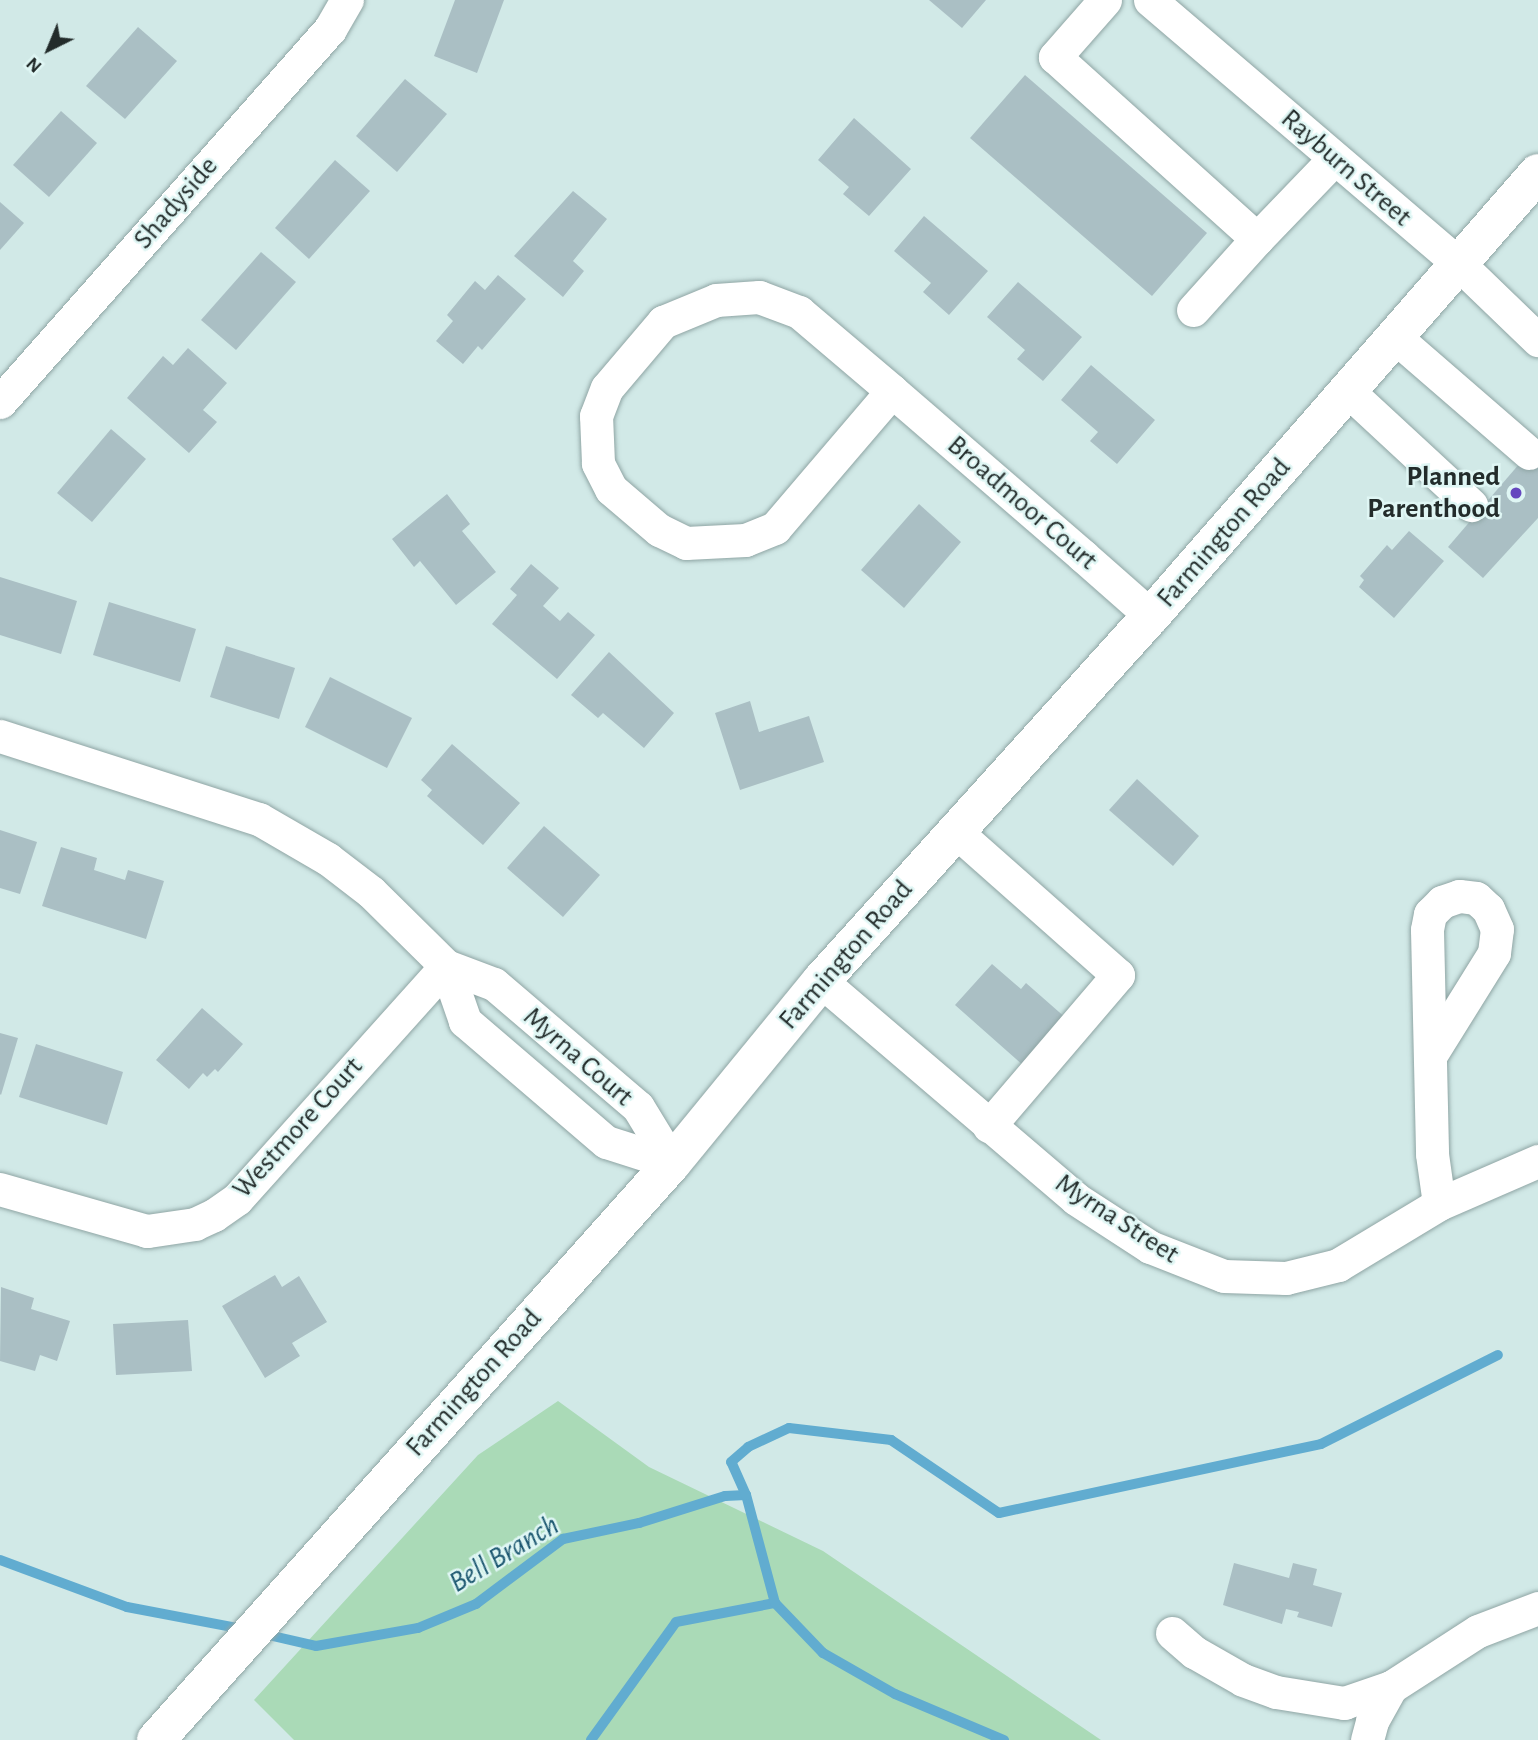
<!DOCTYPE html>
<html>
<head>
<meta charset="utf-8">
<style>
  body { margin:0 }
  #map { position:relative; width:1538px; height:1740px; overflow:hidden; background:#d1e9e7; font-family:"Alegreya Sans",sans-serif }
  div>[style] { position:absolute }
  [style*='--x'] { left:calc(var(--x)*1px); top:calc(var(--y)*1px); width:calc(var(--w)*1px); rotate:calc(var(--a)*1deg) }
  .green>* { inset:0; background:#aadab7 }
  .stream>* { height:10px; margin:-5px; padding:0 5px; transform-origin:5px; border-radius:5px; background:#61acd0 }
  .building>* { inset:0; background:#aabfc4 }
  .roads { filter:drop-shadow(0 0 2px #8fa5a4) drop-shadow(0 0 2px #8fa5a4) }
  .minor>* { height:33px; margin:-16.5px; padding:0 16.5px; transform-origin:16.5px; border-radius:16.5px; background:#fff }
  .major>* { height:38px; margin:-19px; padding:0 19px; transform-origin:19px; border-radius:19px; background:#fff }
  .dots>* { width:19px; height:19px; translate:-50% -50%; box-sizing:border-box; border:4px solid #dff6f4; border-radius:50% }
  span { translate:-50% -50%; white-space:nowrap; text-align:center; line-height:1.15; -webkit-text-stroke:5px #dff6f4; paint-order:stroke }
  .street-label { font-size:28px; color:#232c2b }
  .poi-label { font-size:28px; color:#232c2b; font-weight:700 }
  .right { translate:-100% -50%; text-align:right }
  .water-label { font-size:30px; color:#1c5770; font-style:italic }
  .north { position:absolute; left:14px; top:14px; width:70px; height:70px; -webkit-text-stroke:5px #dff6f4; paint-order:stroke; rotate:223deg; font-size:19px; font-weight:700; line-height:28px; text-align:center; color:#232c2b }
  .north::after { content:''; display:block; margin:auto; width:24px; height:32px; background:#232c2b; clip-path:polygon(50% 0,100% 100%,50% 72%,0 100%) }
</style>
</head>
<body>
<div id="map">
  <div class="green">
    <i style="clip-path:polygon(558px 1401px,649px 1467px,823px 1551px,1101px 1740px,294px 1740px,254px 1700px,478px 1455px)"></i>
  </div>
  <div class="stream">
    <i style="--x:0;--y:1560;--w:135;--a:20.3"></i>
    <i style="--x:127;--y:1607;--w:117;--a:10.8"></i>
    <i style="--x:264;--y:1634;--w:53;--a:13"></i>
    <i style="--x:316;--y:1646;--w:104;--a:-10"></i>
    <i style="--x:418;--y:1628;--w:63;--a:-22.5"></i>
    <i style="--x:476;--y:1604;--w:109;--a:-36.8"></i>
    <i style="--x:563;--y:1539;--w:78;--a:-11.9"></i>
    <i style="--x:639;--y:1523;--w:90;--a:-17.4"></i>
    <i style="--x:725;--y:1496;--w:21;--a:-3"></i>
    <i style="--x:591;--y:1740;--w:145;--a:-54.2"></i>
    <i style="--x:676;--y:1622;--w:101;--a:-10.9"></i>
    <i style="--x:1004;--y:1740;--w:118;--a:-157.1"></i>
    <i style="--x:895;--y:1694;--w:83;--a:-150.3"></i>
    <i style="--x:823;--y:1653;--w:69;--a:-133.8"></i>
    <i style="--x:775;--y:1603;--w:112;--a:-105"></i>
    <i style="--x:746;--y:1495;--w:36;--a:-114"></i>
    <i style="--x:731;--y:1462;--w:23;--a:-41"></i>
    <i style="--x:748;--y:1447;--w:45;--a:-24.9"></i>
    <i style="--x:789;--y:1428;--w:103;--a:6.7"></i>
    <i style="--x:891;--y:1440;--w:130;--a:34.1"></i>
    <i style="--x:999;--y:1513;--w:329;--a:-12.1"></i>
    <i style="--x:1321;--y:1444;--w:198;--a:-26.7"></i>
  </div>
  <div class="building">
    <i style="clip-path:polygon(455px 0,504px 0,477px 73px,434px 56px)"></i>
    <i style="clip-path:polygon(929px 0,986px 0,962px 28px)"></i>
    <i style="clip-path:polygon(138px 27px,177px 61px,125px 119px,86px 86px)"></i>
    <i style="clip-path:polygon(1025px 75px,1207px 233px,1152px 296px,970px 138px)"></i>
    <i style="clip-path:polygon(405px 79px,447px 114px,397px 172px,356px 136px)"></i>
    <i style="clip-path:polygon(61px 111px,97px 143px,49px 197px,13px 165px)"></i>
    <i style="clip-path:polygon(854px 118px,911px 169px,869px 216px,843px 194px,849px 187px,818px 160px)"></i>
    <i style="clip-path:polygon(335px 160px,370px 191px,309px 259px,275px 228px)"></i>
    <i style="clip-path:polygon(573px 191px,607px 219px,573px 261px,584px 271px,563px 297px,514px 256px)"></i>
    <i style="clip-path:polygon(0 202px,24px 223px,0 250px)"></i>
    <i style="clip-path:polygon(924px 216px,988px 271px,949px 315px,923px 292px,931px 283px,894px 251px)"></i>
    <i style="clip-path:polygon(261px 252px,296px 282px,236px 350px,201px 320px)"></i>
    <i style="clip-path:polygon(498px 275px,526px 299px,482px 350px,478px 346px,463px 364px,436px 341px,453px 321px,447px 315px,475px 281px,485px 290px)"></i>
    <i style="clip-path:polygon(1018px 282px,1082px 337px,1043px 381px,1017px 359px,1025px 350px,987px 317px)"></i>
    <i style="clip-path:polygon(188px 348px,227px 383px,203px 410px,217px 422px,189px 453px,127px 398px,163px 356px,173px 365px)"></i>
    <i style="clip-path:polygon(1091px 365px,1155px 420px,1117px 464px,1090px 441px,1098px 432px,1061px 400px)"></i>
    <i style="clip-path:polygon(111px 429px,146px 459px,92px 522px,57px 493px)"></i>
    <i style="clip-path:polygon(1526px 456px,1538px 468px,1538px 518px,1483px 578px,1448px 547px)"></i>
    <i style="clip-path:polygon(447px 494px,470px 524px,462px 531px,496px 572px,456px 605px,420px 561px,414px 567px,392px 539px)"></i>
    <i style="clip-path:polygon(919px 504px,961px 542px,904px 608px,861px 570px)"></i>
    <i style="clip-path:polygon(1409px 531px,1444px 561px,1394px 618px,1359px 587px,1364px 580px,1360px 576px,1387px 545px,1392px 550px)"></i>
    <i style="clip-path:polygon(531px 564px,559px 588px,543px 606px,560px 621px,568px 612px,595px 635px,557px 679px,492px 624px,517px 595px,510px 589px)"></i>
    <i style="clip-path:polygon(0 577px,77px 601px,61px 654px,0 635px)"></i>
    <i style="clip-path:polygon(109px 602px,196px 629px,180px 682px,93px 655px)"></i>
    <i style="clip-path:polygon(226px 646px,295px 668px,279px 719px,210px 697px)"></i>
    <i style="clip-path:polygon(609px 652px,674px 713px,644px 748px,603px 713px,598px 718px,571px 695px)"></i>
    <i style="clip-path:polygon(330px 677px,412px 718px,387px 768px,305px 727px)"></i>
    <i style="clip-path:polygon(750px 701px,759px 732px,809px 716px,824px 762px,740px 790px,715px 713px)"></i>
    <i style="clip-path:polygon(452px 744px,520px 803px,483px 845px,427px 796px,432px 790px,421px 780px)"></i>
    <i style="clip-path:polygon(1137px 779px,1199px 836px,1173px 866px,1109px 810px)"></i>
    <i style="clip-path:polygon(544px 826px,600px 875px,563px 917px,507px 868px)"></i>
    <i style="clip-path:polygon(0 830px,37px 842px,20px 894px,0 888px)"></i>
    <i style="clip-path:polygon(61px 847px,97px 858px,94px 870px,125px 880px,128px 870px,164px 881px,146px 939px,42px 906px)"></i>
    <i style="clip-path:polygon(992px 964px,1021px 989px,1026px 983px,1067px 1019px,1025px 1067px,955px 1005px)"></i>
    <i style="clip-path:polygon(202px 1008px,243px 1044px,218px 1072px,215px 1069px,207px 1077px,203px 1073px,189px 1089px,156px 1060px)"></i>
    <i style="clip-path:polygon(0 1033px,18px 1038px,1px 1095px,0 1094px)"></i>
    <i style="clip-path:polygon(36px 1044px,123px 1072px,107px 1125px,19px 1097px)"></i>
    <i style="clip-path:polygon(275px 1275px,282px 1287px,299px 1276px,327px 1322px,292px 1343px,300px 1356px,265px 1378px,222px 1306px)"></i>
    <i style="clip-path:polygon(1px 1287px,34px 1298px,31px 1309px,70px 1321px,57px 1361px,40px 1355px,35px 1371px,0 1361px)"></i>
    <i style="clip-path:polygon(188px 1320px,192px 1371px,116px 1375px,113px 1324px)"></i>
    <i style="clip-path:polygon(1234px 1563px,1289px 1578px,1293px 1563px,1317px 1569px,1313px 1585px,1342px 1593px,1332px 1627px,1297px 1617px,1299px 1612px,1286px 1609px,1282px 1624px,1223px 1605px)"></i>
  </div>
  <div class="roads">
    <div class="minor">
      <i style="--x:1105;--y:0;--w:76;--a:131.3"></i>
      <i style="--x:1055;--y:57;--w:272;--a:42"></i>
      <i style="--x:1257;--y:239;--w:112;--a:-46.1"></i>
      <i style="--x:1150;--y:0;--w:406;--a:40.5"></i>
      <i style="--x:1459;--y:264;--w:110;--a:43.9"></i>
      <i style="--x:1193;--y:310;--w:96;--a:-48"></i>
      <i style="--x:1395;--y:337;--w:177;--a:40.9"></i>
      <i style="--x:892;--y:391;--w:180;--a:130.5"></i>
      <i style="--x:775;--y:528;--w:32;--a:158"></i>
      <i style="--x:745;--y:540;--w:59;--a:177.1"></i>
      <i style="--x:686;--y:543;--w:30;--a:-154"></i>
      <i style="--x:659;--y:530;--w:63;--a:-139.5"></i>
      <i style="--x:611;--y:489;--w:29;--a:-117"></i>
      <i style="--x:598;--y:463;--w:47;--a:-92.4"></i>
      <i style="--x:596;--y:416;--w:30;--a:-69"></i>
      <i style="--x:607;--y:388;--w:87;--a:-49.7"></i>
      <i style="--x:663;--y:322;--w:57;--a:-22.5"></i>
      <i style="--x:716;--y:300;--w:43;--a:-4"></i>
      <i style="--x:759;--y:297;--w:43;--a:20.6"></i>
      <i style="--x:799;--y:312;--w:122;--a:40.3"></i>
      <i style="--x:892;--y:391;--w:252;--a:40.8"></i>
      <i style="--x:1083;--y:556;--w:91;--a:41.4"></i>
      <i style="--x:1348;--y:391;--w:168;--a:42.8"></i>
      <i style="--x:0;--y:402;--w:498;--a:-48.5"></i>
      <i style="--x:330;--y:29;--w:34;--a:-60"></i>
      <i style="--x:0;--y:736;--w:272;--a:17.8"></i>
      <i style="--x:259;--y:819;--w:80;--a:30.1"></i>
      <i style="--x:328;--y:859;--w:54;--a:37.5"></i>
      <i style="--x:371;--y:892;--w:105;--a:44.6"></i>
      <i style="--x:446;--y:966;--w:313;--a:131.9"></i>
      <i style="--x:237;--y:1199;--w:28;--a:145"></i>
      <i style="--x:214;--y:1215;--w:21;--a:155"></i>
      <i style="--x:195;--y:1224;--w:49;--a:171.7"></i>
      <i style="--x:147;--y:1231;--w:153;--a:-164.1"></i>
      <i style="--x:954;--y:830;--w:219;--a:41.5"></i>
      <i style="--x:1118;--y:975;--w:199;--a:130.5"></i>
      <i style="--x:446;--y:966;--w:51;--a:20.6"></i>
      <i style="--x:494;--y:984;--w:189;--a:40.5"></i>
      <i style="--x:638;--y:1107;--w:66;--a:58.7"></i>
      <i style="--x:672;--y:1163;--w:69;--a:-162.3"></i>
      <i style="--x:606;--y:1142;--w:186;--a:-139.4"></i>
      <i style="--x:465;--y:1021;--w:58;--a:-109.1"></i>
      <i style="--x:821;--y:981;--w:335;--a:40.5"></i>
      <i style="--x:1076;--y:1199;--w:88;--a:33"></i>
      <i style="--x:1150;--y:1247;--w:79;--a:21.4"></i>
      <i style="--x:1224;--y:1276;--w:62;--a:1.8"></i>
      <i style="--x:1286;--y:1278;--w:54;--a:-14"></i>
      <i style="--x:1338;--y:1265;--w:118;--a:-31.1"></i>
      <i style="--x:1439;--y:1204;--w:108;--a:-23.5"></i>
      <i style="--x:1430;--y:1056;--w:121;--a:-58.1"></i>
      <i style="--x:1494;--y:953;--w:24;--a:-83"></i>
      <i style="--x:1497;--y:929;--w:22;--a:-114"></i>
      <i style="--x:1488;--y:909;--w:16;--a:-137"></i>
      <i style="--x:1476;--y:898;--w:17;--a:-173"></i>
      <i style="--x:1459;--y:896;--w:18;--a:161"></i>
      <i style="--x:1442;--y:902;--w:17;--a:135"></i>
      <i style="--x:1430;--y:914;--w:16;--a:101"></i>
      <i style="--x:1427;--y:930;--w:224;--a:88.7"></i>
      <i style="--x:1432;--y:1154;--w:50;--a:82"></i>
      <i style="--x:1172;--y:1633;--w:29;--a:41"></i>
      <i style="--x:1194;--y:1652;--w:56;--a:29.7"></i>
      <i style="--x:1243;--y:1680;--w:35;--a:20"></i>
      <i style="--x:1276;--y:1692;--w:69;--a:9.2"></i>
      <i style="--x:1344;--y:1703;--w:50;--a:-18.8"></i>
      <i style="--x:1391;--y:1687;--w:103;--a:-32.8"></i>
      <i style="--x:1478;--y:1631;--w:64;--a:-21"></i>
      <i style="--x:1367;--y:1740;--w:20;--a:-75"></i>
      <i style="--x:1372;--y:1721;--w:39;--a:-61"></i>
    </div>
    <div class="major">
      <i style="--x:156;--y:1740;--w:774;--a:-48.19"></i>
      <i style="--x:672;--y:1163;--w:235;--a:-50.7"></i>
      <i style="--x:821;--y:981;--w:492;--a:-47.9"></i>
      <i style="--x:1151;--y:616;--w:588;--a:-48.86"></i>
    </div>
  </div>
  <div class="dots">
    <i style="left:1516px;top:493px;background:#6547bf"></i>
  </div>
  <div class="street-label">
    <span style="left:1346px;top:168px;rotate:41deg">Rayburn Street</span>
    <span style="left:176px;top:203px;rotate:-49deg">Shadyside</span>
    <span style="left:1022px;top:503px;rotate:41deg">Broadmoor Court</span>
    <span style="left:1224px;top:533px;rotate:-49deg">Farmington Road</span>
    <span style="left:846px;top:955px;rotate:-49deg">Farmington Road</span>
    <span style="left:578px;top:1057px;rotate:41deg">Myrna Court</span>
    <span style="left:298px;top:1128px;rotate:-48deg">Westmore Court</span>
    <span style="left:1117px;top:1219px;rotate:33deg">Myrna Street</span>
    <span style="left:474px;top:1383px;rotate:-48deg">Farmington Road</span>
  </div>
  <div class="poi-label">
    <span class="right" style="left:1500px;top:493px">Planned<br>Parenthood</span>
  </div>
  <div class="water-label">
    <span style="left:504px;top:1554px;rotate:-31deg">Bell Branch</span>
  </div>
  <div class="north">N</div>
</div>
</body>
</html>
